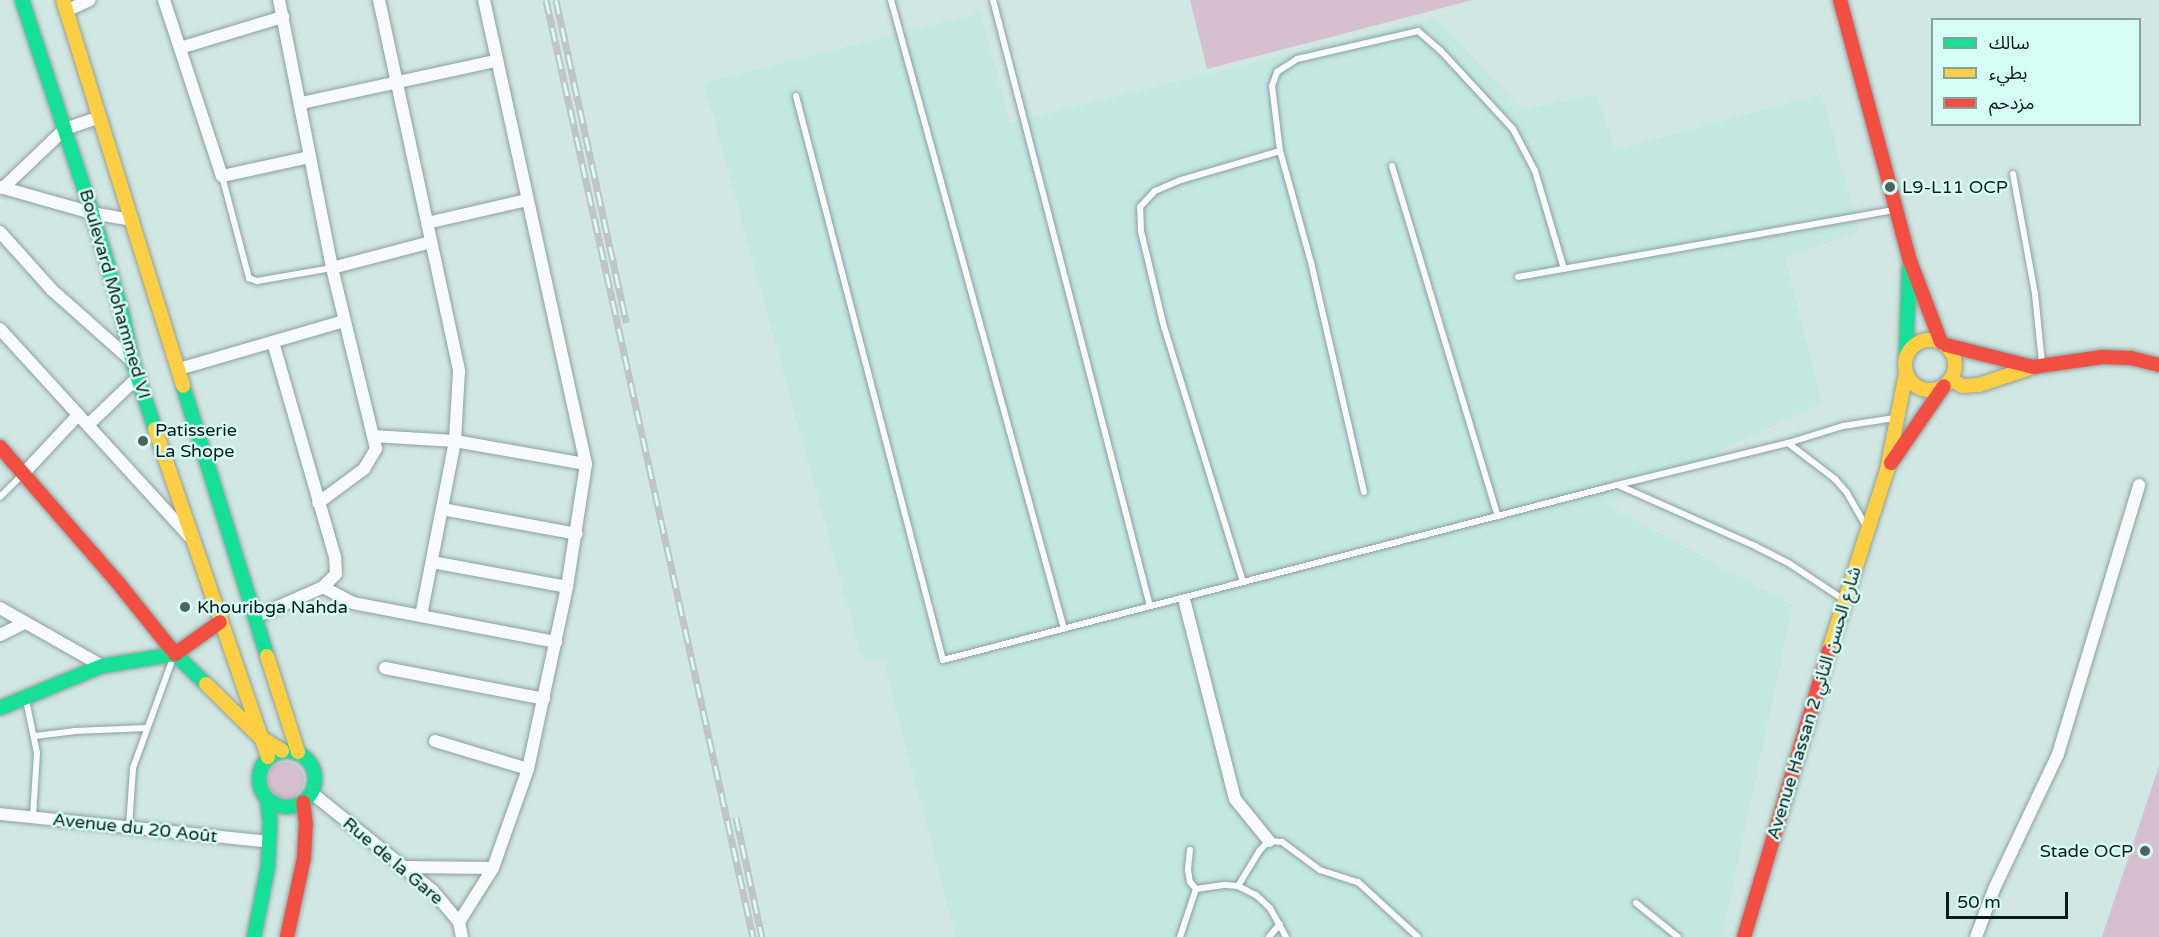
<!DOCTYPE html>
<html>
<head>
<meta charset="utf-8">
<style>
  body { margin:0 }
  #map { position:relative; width:2159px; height:937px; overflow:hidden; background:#d1e7e4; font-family:"Varela Round","Noto Sans Arabic",sans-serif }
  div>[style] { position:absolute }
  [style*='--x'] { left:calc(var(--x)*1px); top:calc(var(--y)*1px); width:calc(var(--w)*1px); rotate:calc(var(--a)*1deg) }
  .built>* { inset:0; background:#c3e8e2 }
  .green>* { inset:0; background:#d4c0d0 }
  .round { border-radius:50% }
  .roads { filter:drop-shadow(0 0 2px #8e9f9c) drop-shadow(0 0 2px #8e9f9c) }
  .lane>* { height:6px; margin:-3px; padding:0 3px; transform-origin:3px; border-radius:3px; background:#f8fbfb }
  .street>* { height:12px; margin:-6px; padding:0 6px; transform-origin:6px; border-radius:6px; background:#f8fbfb }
  .fast>* { height:14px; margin:-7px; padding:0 7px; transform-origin:7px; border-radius:7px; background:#16e098 }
  .fast>.ring { margin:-7px; padding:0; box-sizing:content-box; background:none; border:14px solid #16e098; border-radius:50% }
  .slow>* { height:14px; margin:-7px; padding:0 7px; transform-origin:7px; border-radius:7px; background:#ffcf43 }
  .slow>.ring { margin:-7px; padding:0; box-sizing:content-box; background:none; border:14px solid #ffcf43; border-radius:50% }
  .jam>* { height:14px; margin:-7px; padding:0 7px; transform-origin:7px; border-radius:7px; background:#f24e42 }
  .rail>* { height:7px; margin-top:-3.5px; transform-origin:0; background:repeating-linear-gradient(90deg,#d5fef7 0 14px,#bdc4c3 0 28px); box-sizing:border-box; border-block:2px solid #bdc4c3 }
  .dots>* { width:16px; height:16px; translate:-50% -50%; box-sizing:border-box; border:3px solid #d5fef7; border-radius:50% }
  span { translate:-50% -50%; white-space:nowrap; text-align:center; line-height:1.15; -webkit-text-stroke:5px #d5fef7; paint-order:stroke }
  .poi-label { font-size:18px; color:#0b1b19 }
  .left { translate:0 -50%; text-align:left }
  .right { translate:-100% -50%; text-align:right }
  .street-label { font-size:18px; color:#0b1b19 }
  .legend { position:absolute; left:1931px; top:18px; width:210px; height:108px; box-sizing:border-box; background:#d5fef7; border:2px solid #84a39e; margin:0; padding:8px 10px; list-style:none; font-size:18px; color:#0b1b19 }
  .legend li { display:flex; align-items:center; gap:12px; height:30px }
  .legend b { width:30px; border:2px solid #84a39e }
  .scale { position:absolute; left:1946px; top:892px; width:122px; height:27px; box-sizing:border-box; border:3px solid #0b1b19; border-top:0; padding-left:8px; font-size:18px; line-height:21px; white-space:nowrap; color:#0b1b19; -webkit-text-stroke:4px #d5fef7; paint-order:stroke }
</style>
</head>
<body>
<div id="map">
  <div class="built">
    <i style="clip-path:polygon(981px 13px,1010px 123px,1435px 18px,1522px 110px,1596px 94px,1616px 150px,1822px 94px,1859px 231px,1785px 258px,1822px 403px,1605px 504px,1793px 605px,1722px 937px,956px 937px,884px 664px,861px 655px,704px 83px)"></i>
  </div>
  <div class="green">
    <i style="clip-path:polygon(1190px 0,1473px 0,1207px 69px)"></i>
    <i class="round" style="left:268px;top:762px;width:36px;height:36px"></i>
    <i style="clip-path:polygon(2159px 766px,2159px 937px,2102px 937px)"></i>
  </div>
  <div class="roads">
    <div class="lane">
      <i style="--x:891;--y:0;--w:652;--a:74.62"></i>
      <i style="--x:993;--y:0;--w:626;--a:75.48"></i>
      <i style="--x:796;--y:96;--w:583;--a:75.39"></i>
      <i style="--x:943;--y:660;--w:696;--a:-14.56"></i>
      <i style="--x:1617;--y:485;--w:176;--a:-13.8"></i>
      <i style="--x:1788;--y:443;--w:58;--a:-17.2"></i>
      <i style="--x:1843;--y:426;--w:52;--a:-8.9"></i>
      <i style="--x:1392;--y:166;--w:366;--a:73.2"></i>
      <i style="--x:2013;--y:174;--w:122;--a:79.6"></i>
      <i style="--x:2035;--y:294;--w:69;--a:84.2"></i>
      <i style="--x:222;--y:176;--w:106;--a:75.2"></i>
      <i style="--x:249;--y:278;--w:9;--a:21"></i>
      <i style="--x:257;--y:281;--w:76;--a:-9.8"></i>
      <i style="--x:1518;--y:277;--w:383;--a:-10.1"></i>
      <i style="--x:1788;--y:443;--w:59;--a:37.5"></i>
      <i style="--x:1835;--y:479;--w:18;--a:49"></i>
      <i style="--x:1847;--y:493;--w:36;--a:60"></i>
      <i style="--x:1618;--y:485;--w:150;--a:24"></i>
      <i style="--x:1755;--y:546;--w:39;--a:27"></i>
      <i style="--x:1790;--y:564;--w:61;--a:33.7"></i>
      <i style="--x:1364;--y:492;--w:232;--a:-103"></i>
      <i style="--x:1312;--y:266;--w:119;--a:-105.5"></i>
      <i style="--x:1280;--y:151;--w:65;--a:-97"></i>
      <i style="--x:1272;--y:86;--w:15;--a:-70"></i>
      <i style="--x:1277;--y:72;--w:24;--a:-33"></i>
      <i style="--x:1297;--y:59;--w:124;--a:-13"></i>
      <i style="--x:1418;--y:31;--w:30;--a:41"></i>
      <i style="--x:1441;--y:51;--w:106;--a:47.3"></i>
      <i style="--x:1513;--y:129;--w:47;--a:62.4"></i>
      <i style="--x:1535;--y:171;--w:102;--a:73.5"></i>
      <i style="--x:0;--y:497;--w:33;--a:-45"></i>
      <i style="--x:1243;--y:582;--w:267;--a:-107.2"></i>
      <i style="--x:1164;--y:327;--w:99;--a:-103.5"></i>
      <i style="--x:1141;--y:231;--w:24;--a:-92"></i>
      <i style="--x:1140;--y:207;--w:22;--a:-47"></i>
      <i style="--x:1155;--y:191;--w:28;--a:-23"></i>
      <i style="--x:1181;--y:180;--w:103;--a:-16.3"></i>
      <i style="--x:26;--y:700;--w:54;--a:78.3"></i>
      <i style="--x:37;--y:753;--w:64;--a:93.6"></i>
      <i style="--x:35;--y:736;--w:39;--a:-7"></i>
      <i style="--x:74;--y:731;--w:73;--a:-2.4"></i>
      <i style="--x:129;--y:827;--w:59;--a:-86.1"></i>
      <i style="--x:133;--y:768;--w:117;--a:-70"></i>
      <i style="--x:1190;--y:850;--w:20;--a:96"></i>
      <i style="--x:1188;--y:870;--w:12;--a:81"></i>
      <i style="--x:1190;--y:882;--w:9;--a:49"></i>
      <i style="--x:1238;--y:886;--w:42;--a:-58.6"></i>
      <i style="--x:1260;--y:850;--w:13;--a:-45"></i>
      <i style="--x:1269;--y:841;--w:13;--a:4"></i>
      <i style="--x:1282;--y:842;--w:47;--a:36.4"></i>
      <i style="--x:1320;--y:870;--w:40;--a:18"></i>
      <i style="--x:1358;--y:882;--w:81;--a:42.5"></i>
      <i style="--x:1196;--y:889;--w:30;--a:-8"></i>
      <i style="--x:1226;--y:885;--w:12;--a:5"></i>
      <i style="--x:1238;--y:886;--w:20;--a:27"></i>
      <i style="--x:1256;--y:895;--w:19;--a:43"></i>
      <i style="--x:1270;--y:908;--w:33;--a:61"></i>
      <i style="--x:1636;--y:903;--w:54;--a:39"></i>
      <i style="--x:1180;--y:937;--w:51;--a:-71.6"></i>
      <i style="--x:1269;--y:937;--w:17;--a:-50"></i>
    </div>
    <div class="street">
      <i style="--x:164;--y:0;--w:185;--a:71.8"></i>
      <i style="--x:222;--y:176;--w:90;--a:-12.2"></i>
      <i style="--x:279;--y:0;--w:273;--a:78.8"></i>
      <i style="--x:332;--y:268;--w:186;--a:76.3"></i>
      <i style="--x:376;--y:449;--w:23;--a:121"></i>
      <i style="--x:364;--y:469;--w:57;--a:143.5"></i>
      <i style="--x:379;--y:0;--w:380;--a:77.8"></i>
      <i style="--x:459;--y:371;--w:70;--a:93.3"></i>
      <i style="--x:455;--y:441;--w:178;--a:101"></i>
      <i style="--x:66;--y:11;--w:26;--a:-25"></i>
      <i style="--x:180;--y:48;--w:108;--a:-16.8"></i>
      <i style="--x:301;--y:103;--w:199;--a:-12.2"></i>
      <i style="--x:0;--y:187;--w:96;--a:15.8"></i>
      <i style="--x:92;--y:213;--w:41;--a:9.9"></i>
      <i style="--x:3;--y:188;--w:86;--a:-43.6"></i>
      <i style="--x:65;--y:129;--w:37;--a:-19"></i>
      <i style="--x:427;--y:223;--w:103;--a:-13"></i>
      <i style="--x:0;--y:232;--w:78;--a:48.1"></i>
      <i style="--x:52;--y:290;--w:107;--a:41.6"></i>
      <i style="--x:332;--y:268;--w:102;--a:-14.7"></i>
      <i style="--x:0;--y:329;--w:280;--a:47.6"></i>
      <i style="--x:179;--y:369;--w:172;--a:-16.2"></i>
      <i style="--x:88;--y:425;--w:69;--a:-43.8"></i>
      <i style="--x:373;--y:436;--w:82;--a:3.5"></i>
      <i style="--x:455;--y:441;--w:133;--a:10"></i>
      <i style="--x:24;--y:473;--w:79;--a:-47"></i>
      <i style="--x:442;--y:509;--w:137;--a:10.5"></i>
      <i style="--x:432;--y:562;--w:137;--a:10.5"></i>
      <i style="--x:323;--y:587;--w:34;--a:28"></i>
      <i style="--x:353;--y:603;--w:207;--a:10.9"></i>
      <i style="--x:1185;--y:603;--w:202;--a:75.7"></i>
      <i style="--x:1235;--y:799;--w:54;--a:51"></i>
      <i style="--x:0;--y:608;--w:117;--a:29.6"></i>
      <i style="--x:255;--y:617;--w:74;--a:-23.8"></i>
      <i style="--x:323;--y:587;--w:18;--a:-45"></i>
      <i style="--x:336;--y:574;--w:17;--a:-93"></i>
      <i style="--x:335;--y:557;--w:224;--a:-106.1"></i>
      <i style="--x:0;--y:635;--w:28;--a:-26"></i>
      <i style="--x:385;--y:668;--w:162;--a:11"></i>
      <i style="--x:435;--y:741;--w:97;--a:16.8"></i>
      <i style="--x:312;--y:793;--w:156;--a:39"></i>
      <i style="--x:433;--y:891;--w:40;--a:50"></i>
      <i style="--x:459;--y:922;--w:15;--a:79"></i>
      <i style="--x:0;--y:814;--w:270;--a:5.9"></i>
      <i style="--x:402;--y:867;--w:91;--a:0.6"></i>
      <i style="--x:459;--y:922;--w:64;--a:-57.8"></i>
      <i style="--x:493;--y:868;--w:105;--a:-70.5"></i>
      <i style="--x:528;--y:769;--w:186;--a:-77.9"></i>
      <i style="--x:567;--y:587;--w:124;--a:-81.2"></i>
      <i style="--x:586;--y:464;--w:475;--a:-102.4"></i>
      <i style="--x:1976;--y:937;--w:51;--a:-69.4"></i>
      <i style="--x:1994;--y:889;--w:149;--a:-64.6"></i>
      <i style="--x:2058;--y:754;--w:281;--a:-73.2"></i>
    </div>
    <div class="fast">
      <i style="--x:22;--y:0;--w:224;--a:71.8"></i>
      <i style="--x:92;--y:213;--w:100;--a:73.2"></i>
      <i style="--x:121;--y:309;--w:55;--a:77.5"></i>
      <i style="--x:133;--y:363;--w:70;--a:71.6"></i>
      <i style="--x:1906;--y:356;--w:88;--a:-88"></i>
      <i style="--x:183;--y:386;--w:283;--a:72.7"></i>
      <i style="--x:0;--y:708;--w:110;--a:-22.4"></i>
      <i style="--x:102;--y:666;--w:74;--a:-9.3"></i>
      <i style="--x:175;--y:654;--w:43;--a:44.1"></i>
      <i class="ring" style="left:259px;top:751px;width:42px;height:42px"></i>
      <i style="--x:254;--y:937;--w:72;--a:-78.8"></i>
      <i style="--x:268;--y:866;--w:44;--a:-87.4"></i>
      <i style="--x:270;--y:822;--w:23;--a:-97"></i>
    </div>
    <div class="slow">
      <i style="--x:63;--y:0;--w:404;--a:72.7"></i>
      <i class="ring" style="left:1905px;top:340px;width:36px;height:36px"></i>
      <i style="--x:1951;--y:380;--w:13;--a:27"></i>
      <i style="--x:1963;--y:386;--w:16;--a:-4"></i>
      <i style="--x:1979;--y:385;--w:57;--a:-18.4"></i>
      <i style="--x:155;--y:429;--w:347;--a:71"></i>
      <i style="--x:1829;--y:650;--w:189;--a:-72.1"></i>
      <i style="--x:1887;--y:470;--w:99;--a:-78.9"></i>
      <i style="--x:267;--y:656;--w:101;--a:72.1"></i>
      <i style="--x:206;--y:684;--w:76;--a:44.5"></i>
      <i style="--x:260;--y:737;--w:26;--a:32"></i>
    </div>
    <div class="jam">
      <i style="--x:1840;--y:0;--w:270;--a:75"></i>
      <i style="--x:1910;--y:261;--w:87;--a:69.1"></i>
      <i style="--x:1946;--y:345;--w:90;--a:14.2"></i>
      <i style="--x:2033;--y:367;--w:70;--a:-8.2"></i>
      <i style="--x:2102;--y:357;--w:29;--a:2"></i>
      <i style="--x:2131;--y:358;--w:29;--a:14"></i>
      <i style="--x:0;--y:447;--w:181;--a:49"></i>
      <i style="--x:119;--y:584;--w:90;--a:51.3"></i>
      <i style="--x:175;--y:654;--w:55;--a:-35.4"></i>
      <i style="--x:1891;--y:463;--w:93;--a:-55.5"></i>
      <i style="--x:287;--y:937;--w:81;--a:-77.9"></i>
      <i style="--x:304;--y:858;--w:33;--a:-87"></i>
      <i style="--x:306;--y:825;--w:23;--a:-97"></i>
      <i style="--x:1744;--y:937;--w:299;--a:-73.5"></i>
    </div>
  </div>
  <div class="rail">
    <i style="--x:546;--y:0;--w:960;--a:77.54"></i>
    <i style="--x:556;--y:0;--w:330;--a:77.7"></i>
    <i style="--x:736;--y:817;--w:123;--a:77.8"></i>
  </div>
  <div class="dots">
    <i style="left:1890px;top:187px;background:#506260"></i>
    <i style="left:143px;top:441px;background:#506260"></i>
    <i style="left:185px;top:607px;background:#506260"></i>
    <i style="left:2145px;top:851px;background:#506260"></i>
  </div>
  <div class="poi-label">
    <span class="left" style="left:1902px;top:187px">L9-L11 OCP</span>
    <span class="left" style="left:155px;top:441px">Patisserie<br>La Shope</span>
    <span class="left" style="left:197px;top:607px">Khouribga Nahda</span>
    <span class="right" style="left:2133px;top:851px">Stade OCP</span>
  </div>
  <div class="street-label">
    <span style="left:115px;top:294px;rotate:74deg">Boulevard Mohammed VI</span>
    <span style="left:1814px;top:703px;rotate:-73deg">Avenue Hassan 2 شارع الحسن الثاني</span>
    <span style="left:135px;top:828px;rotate:6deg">Avenue du 20 Août</span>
    <span style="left:393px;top:861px;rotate:40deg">Rue de la Gare</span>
  </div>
  <ul class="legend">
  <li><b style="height:8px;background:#16e098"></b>سالك</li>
  <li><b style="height:8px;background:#ffcf43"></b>بطيء</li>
  <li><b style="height:8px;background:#f24e42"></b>مزدحم</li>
  </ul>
  <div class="scale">50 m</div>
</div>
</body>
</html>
